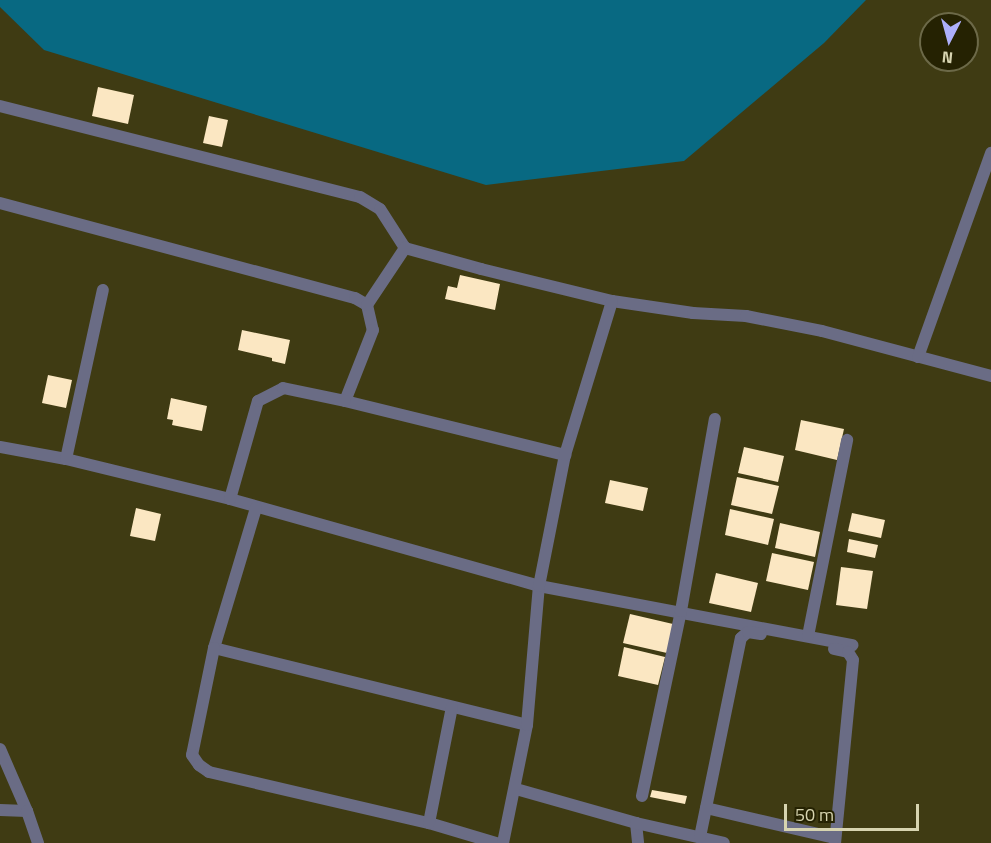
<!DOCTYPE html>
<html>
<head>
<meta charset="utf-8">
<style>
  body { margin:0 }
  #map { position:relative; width:991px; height:843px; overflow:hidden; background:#3f3b13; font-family:"Titillium Web",sans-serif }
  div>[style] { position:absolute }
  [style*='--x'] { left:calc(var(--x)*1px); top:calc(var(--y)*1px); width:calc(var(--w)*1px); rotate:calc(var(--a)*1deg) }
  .water>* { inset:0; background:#086982 }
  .building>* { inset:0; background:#fbe7c2 }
  .minor>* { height:12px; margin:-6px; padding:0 6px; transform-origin:6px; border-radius:6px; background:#6a6c85 }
  .tertiary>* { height:12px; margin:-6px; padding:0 6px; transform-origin:6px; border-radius:6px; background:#6a6c85 }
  span { translate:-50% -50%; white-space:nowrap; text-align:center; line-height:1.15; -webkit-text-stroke:6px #252202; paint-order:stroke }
  .north { position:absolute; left:919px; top:12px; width:60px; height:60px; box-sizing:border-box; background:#252202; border:2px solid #6c6948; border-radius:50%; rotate:186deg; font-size:16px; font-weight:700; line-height:24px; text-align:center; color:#d7d4b0 }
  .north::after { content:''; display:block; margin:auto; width:21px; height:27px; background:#adaffb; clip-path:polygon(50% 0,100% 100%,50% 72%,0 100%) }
  .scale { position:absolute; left:784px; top:804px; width:135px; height:27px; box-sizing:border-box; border:3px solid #d7d4b0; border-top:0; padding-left:8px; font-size:18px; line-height:21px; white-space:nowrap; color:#d7d4b0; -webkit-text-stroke:4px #252202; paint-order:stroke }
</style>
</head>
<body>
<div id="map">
  <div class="water">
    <i style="clip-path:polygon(0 0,866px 0,824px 43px,684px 161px,486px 185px,44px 50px,0 7px)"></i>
  </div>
  <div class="building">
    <i style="clip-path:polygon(98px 87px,134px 95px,128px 124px,92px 116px)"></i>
    <i style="clip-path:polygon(209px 116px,228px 120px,222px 147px,203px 143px)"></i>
    <i style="clip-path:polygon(460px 275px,500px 284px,495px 310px,445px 299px,448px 286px,457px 288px)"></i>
    <i style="clip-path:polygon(242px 330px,290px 340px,285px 364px,272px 361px,272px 358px,238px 350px)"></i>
    <i style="clip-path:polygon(48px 375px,72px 380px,66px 408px,42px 403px)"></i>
    <i style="clip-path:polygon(171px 398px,207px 406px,202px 431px,172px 425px,173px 420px,167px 419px)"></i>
    <i style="clip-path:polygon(801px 420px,844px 429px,837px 460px,795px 450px)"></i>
    <i style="clip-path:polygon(744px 447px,784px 456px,778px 482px,738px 473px)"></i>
    <i style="clip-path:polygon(737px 477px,779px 486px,772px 514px,731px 505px)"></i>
    <i style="clip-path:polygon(610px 480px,648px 488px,643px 511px,605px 503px)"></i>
    <i style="clip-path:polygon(136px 508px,161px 514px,155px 541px,130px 536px)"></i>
    <i style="clip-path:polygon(730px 509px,774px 519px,768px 545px,725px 535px)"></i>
    <i style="clip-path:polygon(852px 513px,885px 520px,881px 538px,848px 531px)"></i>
    <i style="clip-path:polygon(780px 523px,820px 532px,815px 557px,775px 548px)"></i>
    <i style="clip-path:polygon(849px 539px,878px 545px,875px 558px,847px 552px)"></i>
    <i style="clip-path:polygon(772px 553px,814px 562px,808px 590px,766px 581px)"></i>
    <i style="clip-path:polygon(841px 567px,873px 571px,867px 609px,836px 605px)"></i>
    <i style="clip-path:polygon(716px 573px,758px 583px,751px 612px,709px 603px)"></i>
    <i style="clip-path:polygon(630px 614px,673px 624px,667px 653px,623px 643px)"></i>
    <i style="clip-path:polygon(624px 647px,665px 657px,658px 685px,618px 676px)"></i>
    <i style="clip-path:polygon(652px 790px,687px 796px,685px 804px,650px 797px)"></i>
  </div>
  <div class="minor">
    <i style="--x:0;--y:106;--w:371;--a:14.2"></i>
    <i style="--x:360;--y:197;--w:23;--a:31"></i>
    <i style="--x:380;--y:209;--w:46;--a:57.3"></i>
    <i style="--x:405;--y:248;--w:79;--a:15.4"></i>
    <i style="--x:481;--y:269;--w:135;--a:13.7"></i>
    <i style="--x:612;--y:301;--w:82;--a:8.4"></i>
    <i style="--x:693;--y:313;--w:53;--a:3.2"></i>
    <i style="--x:746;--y:316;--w:77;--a:11.2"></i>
    <i style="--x:822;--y:331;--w:175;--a:14.9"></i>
    <i style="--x:0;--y:203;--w:367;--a:15"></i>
    <i style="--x:355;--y:298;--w:14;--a:30"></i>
    <i style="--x:367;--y:305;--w:26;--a:77"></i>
    <i style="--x:373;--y:330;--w:76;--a:111.5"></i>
    <i style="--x:345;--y:401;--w:227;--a:13.8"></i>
    <i style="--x:367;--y:305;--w:69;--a:-56.3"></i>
    <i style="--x:918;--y:357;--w:217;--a:-70.3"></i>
    <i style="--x:0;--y:447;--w:67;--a:10.3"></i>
    <i style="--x:66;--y:459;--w:169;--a:13.7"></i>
    <i style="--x:230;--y:499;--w:321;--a:15.7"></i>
    <i style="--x:539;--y:586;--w:319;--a:10.7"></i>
    <i style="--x:66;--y:459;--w:173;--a:-77.7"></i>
    <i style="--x:230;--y:499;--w:102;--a:-74.1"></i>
    <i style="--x:258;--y:401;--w:28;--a:-27"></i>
    <i style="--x:283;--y:388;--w:63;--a:11.8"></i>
    <i style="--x:256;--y:508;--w:146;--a:106.7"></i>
    <i style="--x:214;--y:648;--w:322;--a:13.8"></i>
    <i style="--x:808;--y:636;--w:200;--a:-78.7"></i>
    <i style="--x:214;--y:648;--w:109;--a:101.6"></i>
    <i style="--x:192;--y:755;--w:12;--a:55"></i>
    <i style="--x:199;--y:765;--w:12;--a:35"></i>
    <i style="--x:209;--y:772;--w:226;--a:13.1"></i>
    <i style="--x:429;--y:823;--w:70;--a:16.6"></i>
    <i style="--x:834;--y:649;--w:14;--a:12"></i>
    <i style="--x:848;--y:652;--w:9;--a:58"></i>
    <i style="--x:853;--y:660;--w:184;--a:95.6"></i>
    <i style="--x:516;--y:789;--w:125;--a:15.8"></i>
    <i style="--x:636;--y:823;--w:20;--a:84"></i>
    <i style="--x:642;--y:796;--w:189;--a:-78.1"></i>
    <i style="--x:681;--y:611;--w:195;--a:-80"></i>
    <i style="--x:706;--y:808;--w:132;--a:13.1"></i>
    <i style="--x:0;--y:810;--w:27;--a:2"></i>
    <i style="--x:429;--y:823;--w:118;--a:-78.8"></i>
    <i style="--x:636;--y:823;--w:90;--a:12.8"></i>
    <i style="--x:700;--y:837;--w:203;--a:-78.4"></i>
    <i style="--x:741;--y:638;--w:9;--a:-41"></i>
    <i style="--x:748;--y:632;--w:13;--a:9"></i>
    <i style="--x:503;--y:843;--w:120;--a:-78.5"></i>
    <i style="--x:527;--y:725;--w:140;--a:-85.1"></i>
    <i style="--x:539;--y:586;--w:134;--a:-78.8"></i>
    <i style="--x:565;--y:455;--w:161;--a:-73"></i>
  </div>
  <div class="tertiary">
    <i style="--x:0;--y:749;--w:68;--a:66.5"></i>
    <i style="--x:27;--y:811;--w:34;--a:71"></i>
  </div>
  <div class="north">N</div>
  <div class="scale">50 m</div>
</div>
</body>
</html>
